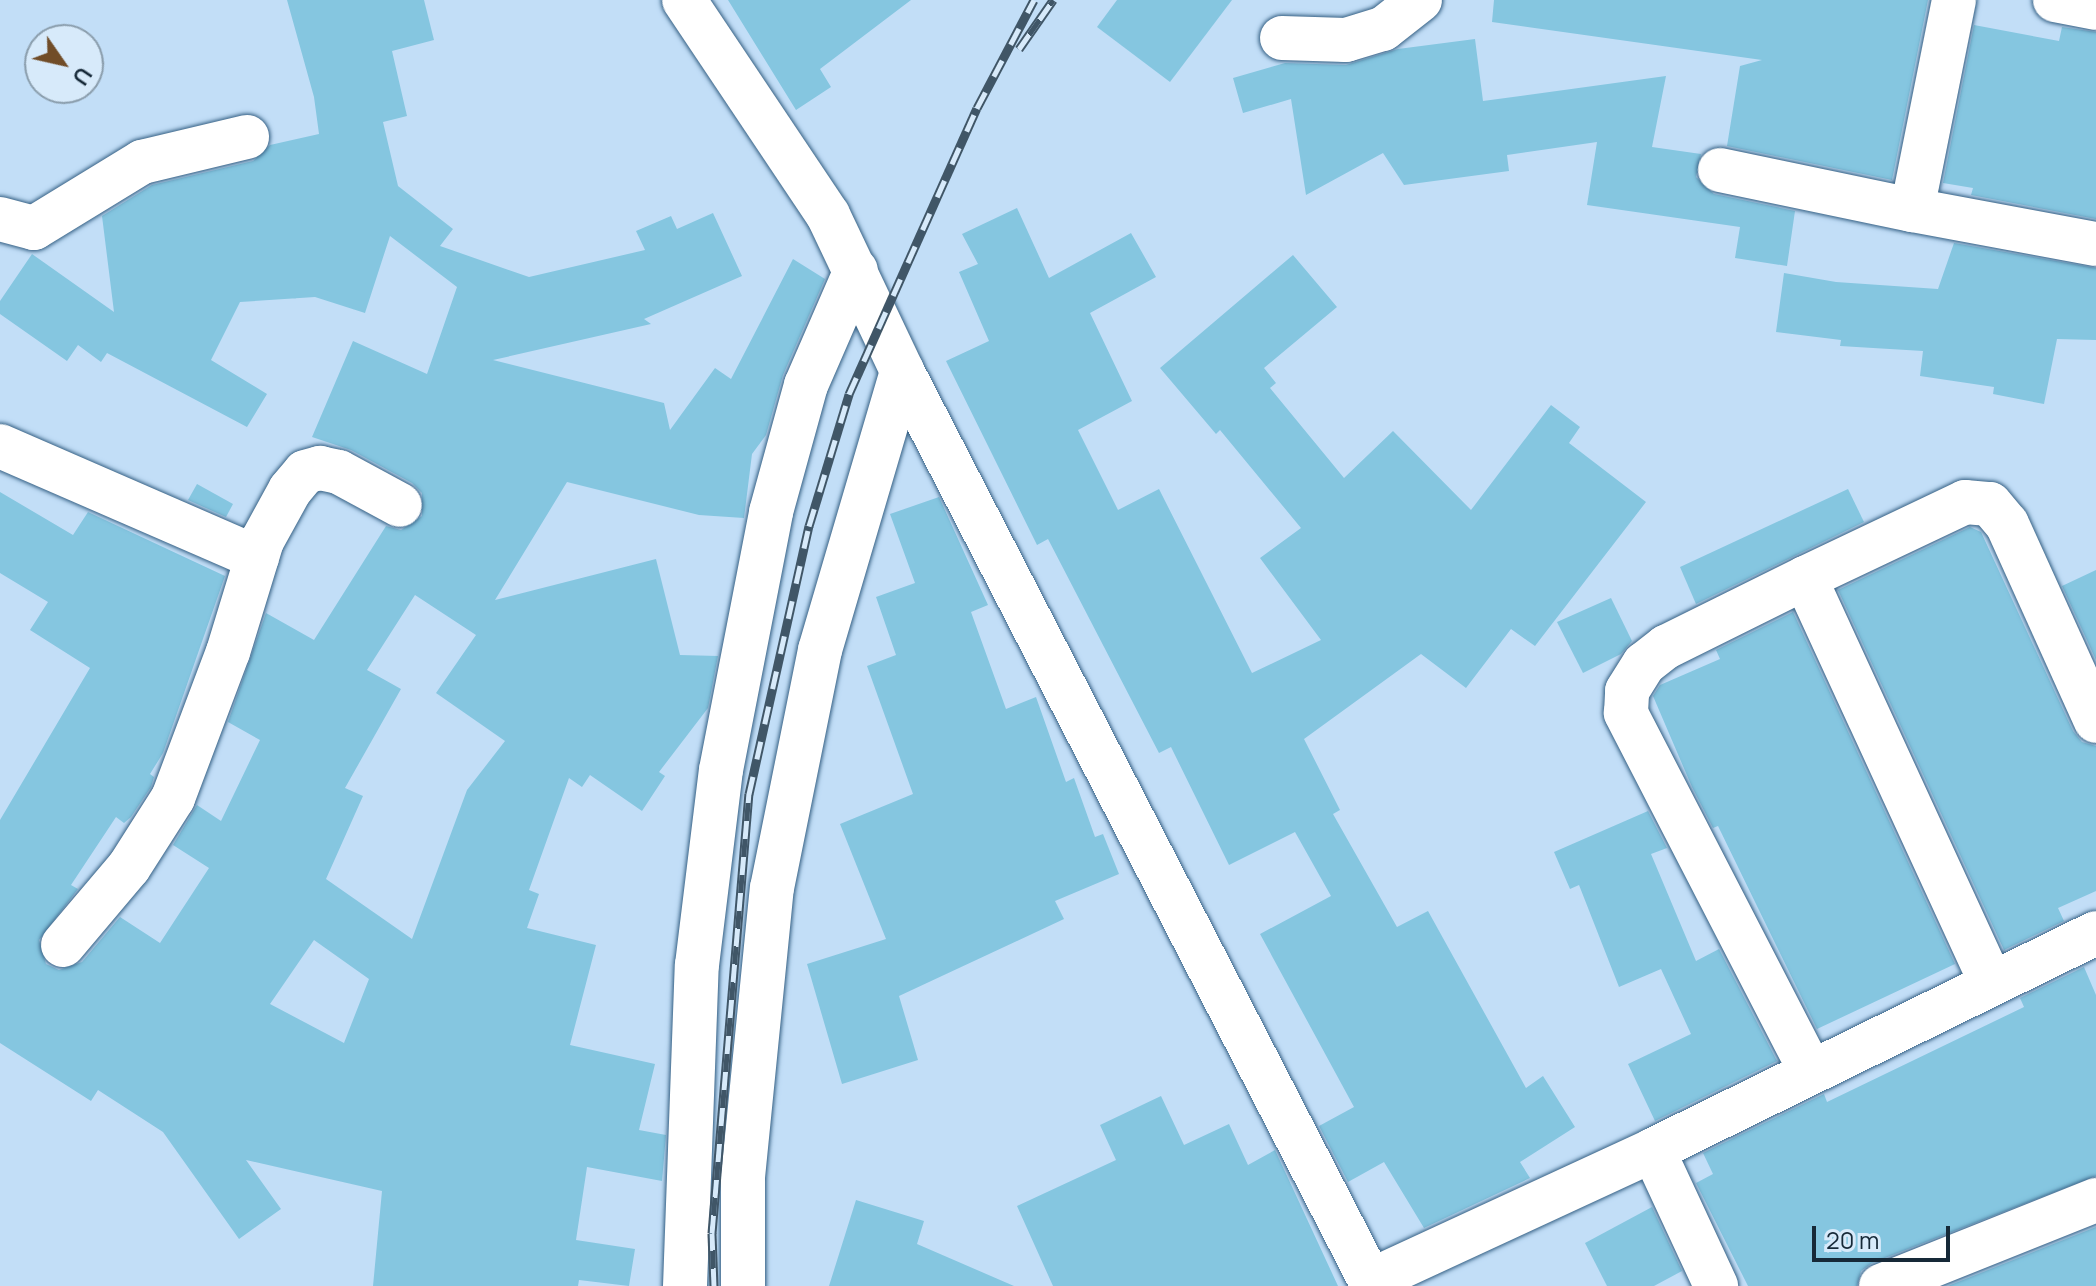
<!DOCTYPE html>
<html>
<head>
<meta charset="utf-8">
<style>
  body { margin:0 }
  #map { position:relative; width:2096px; height:1286px; overflow:hidden; background:#c2def7; font-family:Manrope,sans-serif }
  div>[style] { position:absolute }
  [style*='--x'] { left:calc(var(--x)*1px); top:calc(var(--y)*1px); width:calc(var(--w)*1px); rotate:calc(var(--a)*1deg) }
  .building>* { inset:0; background:#85c6e0 }
  .roads { filter:drop-shadow(0 0 2px #356084) drop-shadow(0 0 2px #356084) }
  .street>* { height:44px; margin:-22px; padding:0 22px; transform-origin:22px; border-radius:22px; background:#fff }
  .secondary>* { height:44px; margin:-22px; padding:0 22px; transform-origin:22px; border-radius:22px; background:#fff }
  .rail>* { height:9px; margin-top:-4.5px; transform-origin:0; background:repeating-linear-gradient(90deg,#d7eafa 0 18px,#405667 0 36px); box-sizing:border-box; border-block:2px solid #405667 }
  span { translate:-50% -50%; white-space:nowrap; text-align:center; line-height:1.15; -webkit-text-stroke:8px #d7eafa; paint-order:stroke }
  .north { position:absolute; left:24px; top:24px; width:80px; height:80px; box-sizing:border-box; background:#d7eafa; border:2px solid #8a9dac; border-radius:50%; rotate:124deg; font-size:22px; font-weight:700; line-height:32px; text-align:center; color:#162938 }
  .north::after { content:''; display:block; margin:auto; width:28px; height:36px; background:#714d28; clip-path:polygon(50% 0,100% 100%,50% 72%,0 100%) }
  .scale { position:absolute; left:1812px; top:1226px; width:138px; height:36px; box-sizing:border-box; border:4px solid #162938; border-top:0; padding-left:10px; font-size:24px; line-height:28px; white-space:nowrap; color:#162938; -webkit-text-stroke:6px #d7eafa; paint-order:stroke }
</style>
</head>
<body>
<div id="map">
  <div class="building">
    <i style="clip-path:polygon(evenodd,287px 0,424px 0,434px 40px,392px 51px,407px 116px,383px 122px,398px 186px,453px 229px,440px 246px,529px 277px,645px 250px,636px 231px,671px 216px,677px 229px,713px 213px,742px 276px,644px 319px,651px 324px,493px 360px,664px 403px,670px 430px,715px 368px,731px 379px,793px 259px,825px 279px,783px 375px,766px 435px,752px 454px,744px 518px,699px 515px,567px 482px,495px 600px,656px 559px,680px 655px,718px 656px,708px 708px,659px 772px,665px 776px,642px 811px,590px 775px,582px 787px,569px 778px,529px 890px,539px 894px,527px 928px,596px 945px,570px 1045px,655px 1064px,639px 1130px,666px 1135px,662px 1181px,587px 1167px,576px 1240px,635px 1249px,629px 1286px,579px 1280px,578px 1286px,373px 1286px,382px 1191px,246px 1160px,281px 1209px,239px 1239px,163px 1132px,98px 1090px,91px 1101px,0 1043px,0 820px,90px 668px,30px 630px,48px 602px,0 573px,0 492px,73px 535px,88px 512px,225px 576px,163px 753px,150px 774px,154px 777px,151px 787px,131px 817px,124px 823px,116px 817px,71px 885px,78px 889px,39px 940px,46px 964px,59px 970px,82px 962px,120px 917px,160px 943px,209px 868px,173px 845px,197px 805px,221px 821px,260px 740px,228px 722px,266px 613px,314px 640px,386px 526px,401px 530px,422px 516px,422px 493px,412px 483px,351px 450px,312px 437px,353px 341px,427px 374px,457px 287px,390px 236px,365px 313px,315px 297px,240px 302px,211px 360px,267px 394px,247px 427px,107px 353px,101px 362px,78px 345px,67px 361px,0 314px,0 301px,32px 254px,114px 312px,102px 216px,152px 185px,253px 161px,270px 145px,319px 134px,314px 97px,287px 0,415px 595px,476px 635px,436px 693px,505px 741px,467px 790px,412px 939px,326px 879px,363px 796px,345px 788px,401px 689px,367px 670px,415px 595px,287px 0,314px 940px,369px 979px,344px 1043px,270px 1004px,314px 940px)"></i>
    <i style="clip-path:polygon(728px 0,911px 0,820px 69px,831px 87px,796px 110px)"></i>
    <i style="clip-path:polygon(1117px 0,1232px 0,1170px 82px,1097px 27px)"></i>
    <i style="clip-path:polygon(1494px 0,1928px 0,1892px 180px,1727px 146px,1740px 66px,1762px 60px,1492px 22px)"></i>
    <i style="clip-path:polygon(1974px 25px,2059px 41px,2062px 27px,2096px 32px,2096px 219px,1971px 195px,1973px 188px,1943px 183px)"></i>
    <i style="clip-path:polygon(1475px 39px,1483px 101px,1666px 76px,1652px 147px,1701px 154px,1696px 177px,1714px 194px,1795px 211px,1787px 266px,1735px 258px,1740px 227px,1587px 205px,1597px 142px,1507px 155px,1509px 171px,1404px 185px,1383px 153px,1306px 195px,1291px 99px,1243px 113px,1233px 78px,1285px 63px,1346px 65px,1398px 49px)"></i>
    <i style="clip-path:polygon(1017px 208px,1049px 278px,1131px 233px,1156px 277px,1090px 313px,1132px 401px,1078px 430px,1118px 510px,1159px 489px,1252px 673px,1321px 640px,1260px 558px,1301px 528px,1220px 430px,1216px 434px,1160px 368px,1293px 255px,1337px 307px,1264px 368px,1276px 383px,1270px 388px,1344px 478px,1393px 431px,1471px 510px,1551px 405px,1580px 427px,1569px 443px,1646px 502px,1535px 646px,1511px 629px,1466px 688px,1421px 654px,1304px 739px,1340px 810px,1333px 814px,1397px 927px,1428px 911px,1526px 1088px,1543px 1076px,1575px 1127px,1520px 1162px,1530px 1178px,1424px 1228px,1384px 1162px,1348px 1182px,1319px 1126px,1354px 1107px,1260px 934px,1331px 896px,1295px 832px,1229px 865px,1171px 747px,1159px 753px,1048px 539px,1037px 545px,946px 361px,989px 341px,959px 272px,978px 264px,962px 234px)"></i>
    <i style="clip-path:polygon(1954px 243px,2096px 268px,2096px 340px,2057px 339px,2044px 404px,1993px 394px,1994px 387px,1920px 376px,1923px 351px,1840px 346px,1841px 340px,1776px 332px,1784px 273px,1836px 282px,1938px 289px)"></i>
    <i style="clip-path:polygon(197px 484px,233px 504px,226px 517px,188px 500px)"></i>
    <i style="clip-path:polygon(1848px 489px,1864px 522px,1696px 604px,1680px 567px)"></i>
    <i style="clip-path:polygon(939px 497px,988px 605px,971px 612px,1006px 709px,1036px 697px,1066px 782px,1074px 778px,1095px 837px,1103px 834px,1119px 874px,1055px 901px,1064px 919px,899px 996px,918px 1060px,842px 1084px,807px 964px,886px 939px,840px 824px,913px 794px,867px 666px,896px 655px,876px 597px,915px 583px,890px 514px)"></i>
    <i style="clip-path:polygon(1970px 527px,1981px 532px,2073px 731px,2082px 742px,2096px 746px,2096px 891px,2058px 908px,2064px 921px,2004px 950px,1838px 590px)"></i>
    <i style="clip-path:polygon(2096px 570px,2096px 660px,2062px 586px)"></i>
    <i style="clip-path:polygon(1611px 598px,1632px 641px,1621px 654px,1583px 673px,1557px 622px)"></i>
    <i style="clip-path:polygon(1793px 612px,1955px 964px,1817px 1029px,1718px 826px,1713px 828px,1692px 787px,1653px 696px,1660px 685px,1720px 659px,1716px 650px)"></i>
    <i style="clip-path:polygon(1648px 811px,1667px 848px,1651px 854px,1696px 961px,1719px 949px,1777px 1061px,1655px 1121px,1628px 1064px,1691px 1034px,1661px 969px,1619px 987px,1579px 885px,1570px 889px,1554px 852px)"></i>
    <i style="clip-path:polygon(2084px 967px,2096px 995px,2096px 1176px,1872px 1263px,1861px 1271px,1857px 1286px,1748px 1286px,1696px 1183px,1713px 1174px,1703px 1153px,1824px 1094px,1827px 1102px,2024px 1007px,2020px 998px)"></i>
    <i style="clip-path:polygon(1161px 1096px,1184px 1145px,1229px 1124px,1248px 1165px,1275px 1150px,1338px 1286px,1053px 1286px,1017px 1206px,1116px 1160px,1100px 1125px)"></i>
    <i style="clip-path:polygon(856px 1200px,924px 1221px,917px 1244px,1014px 1286px,829px 1286px)"></i>
    <i style="clip-path:polygon(1652px 1207px,1682px 1271px,1654px 1286px,1607px 1286px,1585px 1243px)"></i>
    <i style="clip-path:polygon(2096px 1227px,2096px 1286px,1948px 1286px)"></i>
  </div>
  <div class="roads">
    <div class="street">
      <i style="--x:1954;--y:0;--w:214;--a:101.3"></i>
      <i style="--x:1912;--y:210;--w:187;--a:10.5"></i>
      <i style="--x:2055;--y:0;--w:42;--a:11"></i>
      <i style="--x:1282;--y:38;--w:64;--a:1.8"></i>
      <i style="--x:1346;--y:40;--w:39;--a:-17"></i>
      <i style="--x:1383;--y:29;--w:47;--a:-38.1"></i>
      <i style="--x:1720;--y:170;--w:196;--a:11.8"></i>
      <i style="--x:0;--y:219;--w:35;--a:15"></i>
      <i style="--x:34;--y:228;--w:127;--a:-31.4"></i>
      <i style="--x:142;--y:162;--w:108;--a:-13.4"></i>
      <i style="--x:0;--y:446;--w:280;--a:23.5"></i>
      <i style="--x:1805;--y:578;--w:177;--a:-25.4"></i>
      <i style="--x:1965;--y:502;--w:25;--a:5"></i>
      <i style="--x:1990;--y:504;--w:26;--a:50"></i>
      <i style="--x:2007;--y:524;--w:216;--a:65.7"></i>
      <i style="--x:63;--y:945;--w:102;--a:-49.8"></i>
      <i style="--x:129;--y:867;--w:82;--a:-57.5"></i>
      <i style="--x:173;--y:798;--w:156;--a:-69.4"></i>
      <i style="--x:228;--y:652;--w:116;--a:-73"></i>
      <i style="--x:262;--y:541;--w:58;--a:-61.2"></i>
      <i style="--x:290;--y:490;--w:23;--a:-50"></i>
      <i style="--x:305;--y:472;--w:16;--a:-15"></i>
      <i style="--x:320;--y:468;--w:19;--a:12"></i>
      <i style="--x:339;--y:472;--w:69;--a:28.4"></i>
      <i style="--x:1810;--y:1070;--w:402;--a:-117.3"></i>
      <i style="--x:1626;--y:713;--w:22;--a:-87"></i>
      <i style="--x:1627;--y:691;--w:32;--a:-58"></i>
      <i style="--x:1644;--y:664;--w:28;--a:-38"></i>
      <i style="--x:1666;--y:647;--w:155;--a:-26.4"></i>
      <i style="--x:1805;--y:578;--w:443;--a:65.3"></i>
      <i style="--x:1653;--y:1150;--w:150;--a:65.1"></i>
      <i style="--x:1370;--y:1281;--w:312;--a:-24.8"></i>
      <i style="--x:1653;--y:1150;--w:493;--a:-26.1"></i>
      <i style="--x:685;--y:1286;--w:321;--a:-87.9"></i>
      <i style="--x:697;--y:965;--w:196;--a:-83"></i>
      <i style="--x:721;--y:770;--w:263;--a:-79"></i>
      <i style="--x:771;--y:512;--w:132;--a:-74.6"></i>
      <i style="--x:806;--y:385;--w:125;--a:-66.5"></i>
      <i style="--x:743;--y:1286;--w:109;--a:-90"></i>
      <i style="--x:743;--y:1177;--w:290;--a:-84.3"></i>
      <i style="--x:772;--y:888;--w:243;--a:-78.6"></i>
      <i style="--x:820;--y:650;--w:291;--a:-73.6"></i>
      <i style="--x:1881;--y:1286;--w:232;--a:-21.8"></i>
    </div>
    <div class="secondary">
      <i style="--x:684;--y:0;--w:259;--a:56.2"></i>
      <i style="--x:828;--y:215;--w:173;--a:64.6"></i>
      <i style="--x:902;--y:371;--w:1029;--a:62.76"></i>
    </div>
  </div>
  <div class="rail">
    <i style="--x:1019;--y:49;--w:60;--a:-55.2"></i>
    <i style="--x:714;--y:1286;--w:53;--a:-92.2"></i>
    <i style="--x:712;--y:1233;--w:441;--a:-85.2"></i>
    <i style="--x:749;--y:794;--w:275;--a:-77.4"></i>
    <i style="--x:809;--y:526;--w:138;--a:-73.1"></i>
    <i style="--x:849;--y:394;--w:313;--a:-65.9"></i>
    <i style="--x:977;--y:108;--w:122;--a:-62.2"></i>
  </div>
  <div class="north">U</div>
  <div class="scale">20 m</div>
</div>
</body>
</html>
